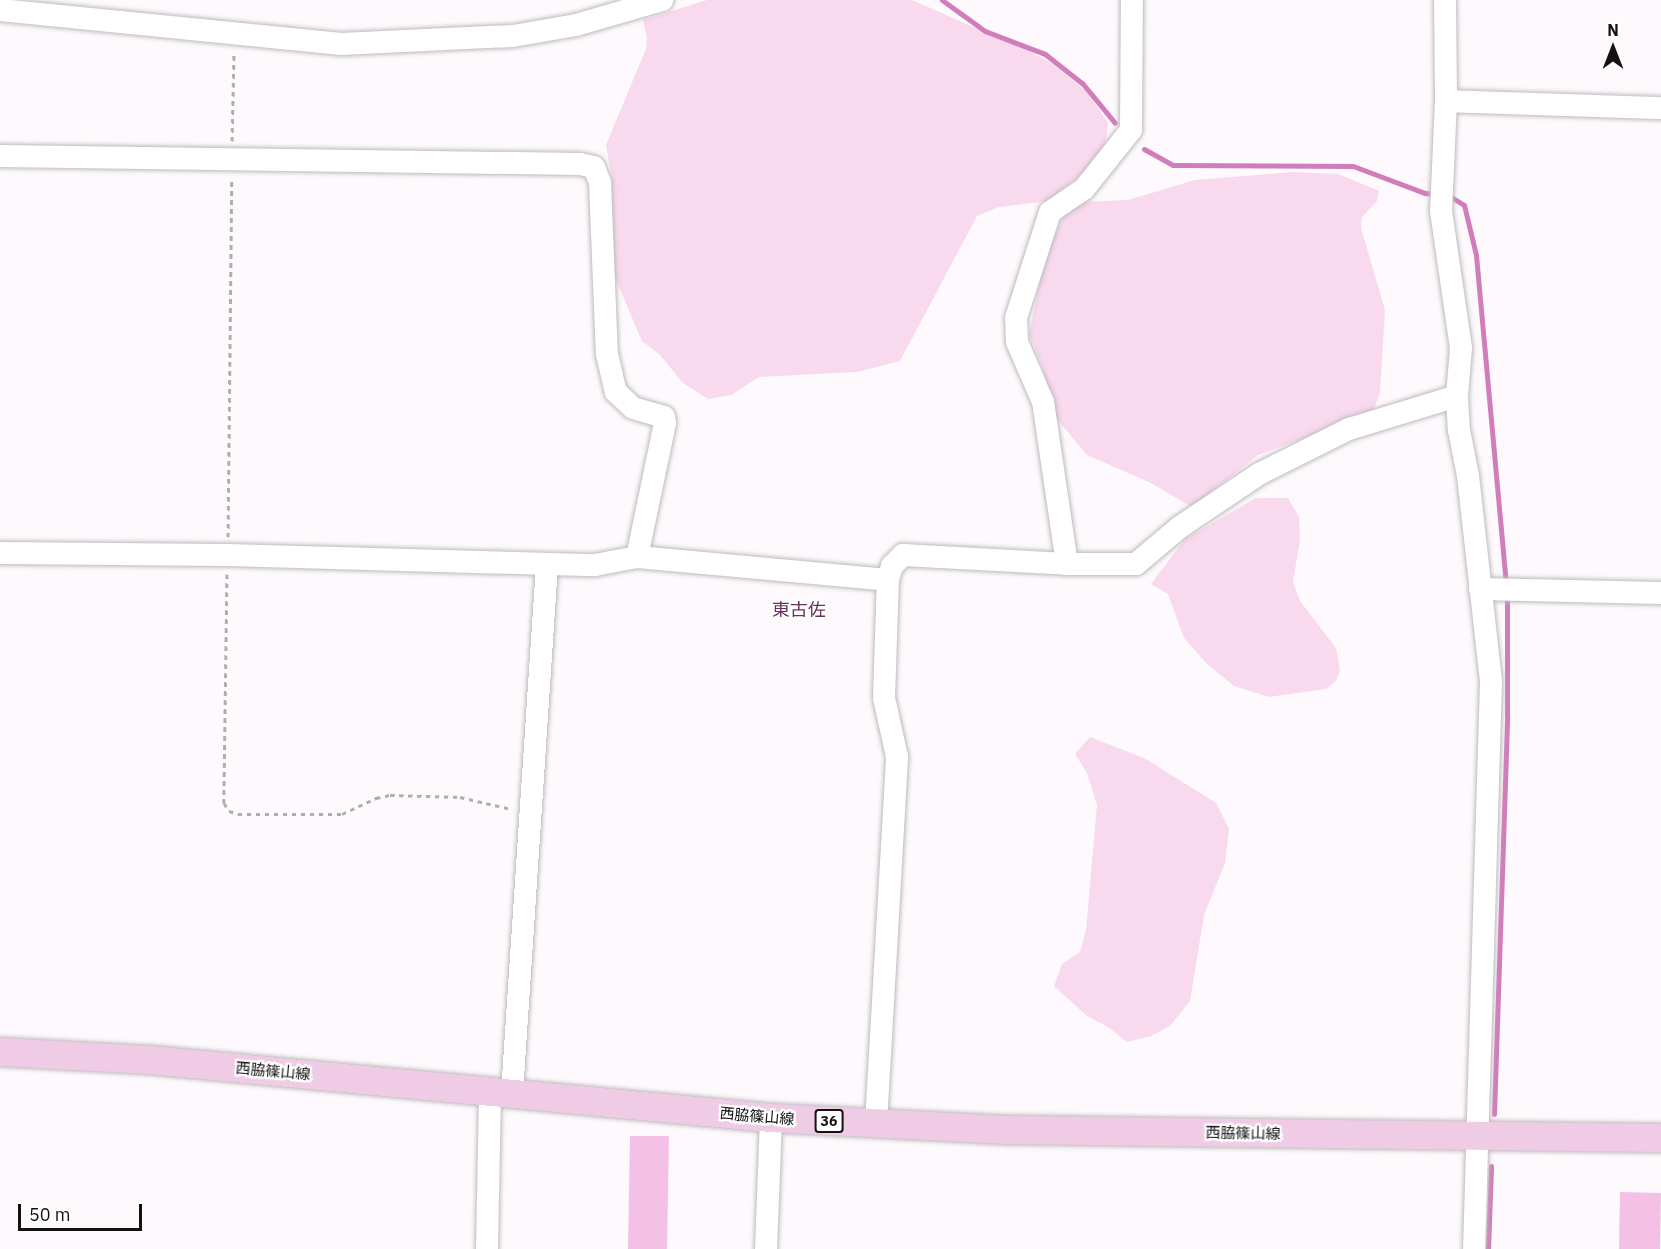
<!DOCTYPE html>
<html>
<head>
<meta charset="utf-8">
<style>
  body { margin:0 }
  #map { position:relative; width:1661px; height:1249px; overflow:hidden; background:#fdf9fc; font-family:"IBM Plex Sans","Noto Sans JP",sans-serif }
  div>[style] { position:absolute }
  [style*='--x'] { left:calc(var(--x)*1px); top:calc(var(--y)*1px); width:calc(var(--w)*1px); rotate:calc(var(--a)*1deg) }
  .green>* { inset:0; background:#f8d9ee }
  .stream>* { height:5px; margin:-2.5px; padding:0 2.5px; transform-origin:2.5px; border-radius:2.5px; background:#d07ebb }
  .building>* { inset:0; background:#f5c0e6 }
  .path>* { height:3px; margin-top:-1.5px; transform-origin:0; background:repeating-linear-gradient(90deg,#b0adaf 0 4.5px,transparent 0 9px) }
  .roads { filter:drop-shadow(0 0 2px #bebabd) drop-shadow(0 0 2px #bebabd) }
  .minor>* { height:22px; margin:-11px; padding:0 11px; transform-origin:11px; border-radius:11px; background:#fff }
  .major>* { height:28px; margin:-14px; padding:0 14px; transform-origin:14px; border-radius:14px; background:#f0cbe6 }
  span { translate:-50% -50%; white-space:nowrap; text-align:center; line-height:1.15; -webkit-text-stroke:4.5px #fff; paint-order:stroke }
  .shield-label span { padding:2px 4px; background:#fff; border:2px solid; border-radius:4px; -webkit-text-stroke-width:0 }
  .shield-label { font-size:14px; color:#131112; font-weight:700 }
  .street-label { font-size:15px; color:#131112 }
  .quarter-label { font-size:18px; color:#69305c }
  .north { position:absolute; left:1583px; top:18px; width:60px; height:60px; -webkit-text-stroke:4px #fff; paint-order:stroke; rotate:0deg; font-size:16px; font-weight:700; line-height:24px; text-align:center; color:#131112 }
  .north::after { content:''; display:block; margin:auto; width:21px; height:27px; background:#131112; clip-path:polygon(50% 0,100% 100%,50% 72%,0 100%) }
  .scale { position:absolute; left:18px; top:1204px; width:124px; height:27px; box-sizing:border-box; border:3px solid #131112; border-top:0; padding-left:8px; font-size:18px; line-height:21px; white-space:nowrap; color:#131112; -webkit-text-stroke:4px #fff; paint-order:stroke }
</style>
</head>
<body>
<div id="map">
  <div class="green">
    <i style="clip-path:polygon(707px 0,912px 0,1033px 53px,1053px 64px,1087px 92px,1108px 123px,1104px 157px,1047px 201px,999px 207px,977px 216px,900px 361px,857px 372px,759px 377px,731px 395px,708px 399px,683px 383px,660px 355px,642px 341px,610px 266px,612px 178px,606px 145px,646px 49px,647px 38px,643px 20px)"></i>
    <i style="clip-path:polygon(1293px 172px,1338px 174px,1379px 191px,1377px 201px,1362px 217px,1361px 228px,1385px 310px,1380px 392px,1373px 412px,1258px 455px,1192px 507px,1151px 483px,1087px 455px,1057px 419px,1042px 366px,1029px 334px,1045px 256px,1065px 213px,1083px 202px,1128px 200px,1195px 180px)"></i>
    <i style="clip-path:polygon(1256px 498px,1288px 498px,1299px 517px,1300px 539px,1293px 582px,1300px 601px,1336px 648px,1340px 670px,1336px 681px,1326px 689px,1269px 697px,1234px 686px,1208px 665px,1184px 638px,1168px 594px,1151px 584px,1185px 539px)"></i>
    <i style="clip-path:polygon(1090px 737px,1146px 759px,1216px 803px,1229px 829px,1225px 863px,1204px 915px,1190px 1001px,1170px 1026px,1151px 1036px,1127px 1042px,1108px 1027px,1087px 1016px,1054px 986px,1062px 964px,1080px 952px,1086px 930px,1097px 805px,1087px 773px,1075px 754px)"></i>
  </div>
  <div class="stream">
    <i style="--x:942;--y:0;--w:53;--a:35.8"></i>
    <i style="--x:985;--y:31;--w:64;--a:21"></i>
    <i style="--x:1045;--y:54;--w:48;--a:38.3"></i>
    <i style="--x:1083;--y:84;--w:50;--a:50.6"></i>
    <i style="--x:1144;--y:149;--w:33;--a:29"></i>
    <i style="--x:1173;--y:165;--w:180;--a:0.3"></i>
    <i style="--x:1353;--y:166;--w:77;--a:20.6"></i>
    <i style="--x:1425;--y:193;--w:10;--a:6"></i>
    <i style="--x:1448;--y:195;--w:19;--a:32"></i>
    <i style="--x:1464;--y:205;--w:51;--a:76.5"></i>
    <i style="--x:1476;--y:255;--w:331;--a:84.8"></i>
    <i style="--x:1494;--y:1114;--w:398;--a:-88.1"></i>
    <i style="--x:1507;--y:716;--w:122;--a:-90"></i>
    <i style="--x:1488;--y:1249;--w:83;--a:-87.9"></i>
  </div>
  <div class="building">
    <i style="clip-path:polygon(630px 1136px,669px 1136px,667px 1249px,628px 1249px)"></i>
    <i style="clip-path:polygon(1620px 1192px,1661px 1193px,1660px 1249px,1619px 1249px)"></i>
  </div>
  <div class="path">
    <i style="--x:232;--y:141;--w:89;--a:-88.7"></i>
    <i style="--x:228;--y:537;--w:359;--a:-89.4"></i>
    <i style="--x:227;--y:574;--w:229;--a:90.8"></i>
    <i style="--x:224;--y:803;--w:9;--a:58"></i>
    <i style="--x:229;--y:811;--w:9;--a:18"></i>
    <i style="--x:238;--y:814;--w:104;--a:0"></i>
    <i style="--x:342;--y:814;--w:38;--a:-25"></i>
    <i style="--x:376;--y:798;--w:14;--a:-12"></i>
    <i style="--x:390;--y:795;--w:70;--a:1.6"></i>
    <i style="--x:460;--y:797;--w:52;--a:13.2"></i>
  </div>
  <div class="roads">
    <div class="minor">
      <i style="--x:1445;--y:0;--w:101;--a:89.4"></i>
      <i style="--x:1446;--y:101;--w:110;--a:92.6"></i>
      <i style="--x:1441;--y:211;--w:138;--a:81.7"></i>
      <i style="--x:1461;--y:348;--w:48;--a:94.8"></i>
      <i style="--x:1457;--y:396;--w:34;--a:87"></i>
      <i style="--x:1459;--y:430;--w:47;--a:78.9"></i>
      <i style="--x:1468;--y:476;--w:206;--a:83.6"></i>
      <i style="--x:1491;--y:681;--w:568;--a:91.71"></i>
      <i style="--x:0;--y:10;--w:343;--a:5.7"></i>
      <i style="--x:341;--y:44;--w:172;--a:-2.7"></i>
      <i style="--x:513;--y:36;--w:64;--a:-9.9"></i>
      <i style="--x:576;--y:25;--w:90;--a:-16.2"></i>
      <i style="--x:1446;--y:101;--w:215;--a:1.9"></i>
      <i style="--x:0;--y:156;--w:580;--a:0.79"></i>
      <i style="--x:580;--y:164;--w:14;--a:12"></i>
      <i style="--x:594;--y:167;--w:17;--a:69"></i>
      <i style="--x:600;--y:183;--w:171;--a:87.7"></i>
      <i style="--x:607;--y:354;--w:39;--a:77"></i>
      <i style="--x:616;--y:392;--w:23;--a:43"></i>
      <i style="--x:633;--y:408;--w:32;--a:16"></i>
      <i style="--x:664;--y:417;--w:6;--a:81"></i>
      <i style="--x:665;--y:423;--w:137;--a:101.8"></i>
      <i style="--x:0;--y:553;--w:227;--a:0.5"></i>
      <i style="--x:227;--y:555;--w:368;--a:1.6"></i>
      <i style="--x:595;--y:565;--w:43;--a:-10.8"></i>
      <i style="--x:637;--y:557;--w:252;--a:5.2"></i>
      <i style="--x:1067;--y:564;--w:164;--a:-98.4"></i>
      <i style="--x:1043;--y:402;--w:65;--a:-113.4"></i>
      <i style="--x:1017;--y:342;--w:24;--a:-92"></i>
      <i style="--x:1016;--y:318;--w:111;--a:-72.2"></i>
      <i style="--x:1050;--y:212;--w:41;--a:-34.1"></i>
      <i style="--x:1084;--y:189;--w:75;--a:-51.5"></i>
      <i style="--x:1131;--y:130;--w:130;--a:-89.6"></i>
      <i style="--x:1480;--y:589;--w:181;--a:1.3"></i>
      <i style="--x:512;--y:1093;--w:530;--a:-86.21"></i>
      <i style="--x:876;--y:1123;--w:367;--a:-86.7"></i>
      <i style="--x:897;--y:757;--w:60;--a:-102.4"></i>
      <i style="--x:884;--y:698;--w:118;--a:-88.1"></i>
      <i style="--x:888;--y:580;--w:15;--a:-74"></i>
      <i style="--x:892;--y:566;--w:16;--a:-45"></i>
      <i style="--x:903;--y:555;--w:164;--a:3.1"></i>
      <i style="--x:1067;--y:564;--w:69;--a:0"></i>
      <i style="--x:1136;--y:564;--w:57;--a:-40.1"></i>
      <i style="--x:1180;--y:527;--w:95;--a:-33.9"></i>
      <i style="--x:1259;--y:474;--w:101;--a:-26.6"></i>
      <i style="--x:1349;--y:429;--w:113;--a:-17"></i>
      <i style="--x:487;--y:1249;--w:158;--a:-88.9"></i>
      <i style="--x:766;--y:1249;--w:131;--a:-87.8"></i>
    </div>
    <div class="major">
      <i style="--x:0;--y:1052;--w:150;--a:3.1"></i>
      <i style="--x:150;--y:1060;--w:624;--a:5.34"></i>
      <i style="--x:771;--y:1118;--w:241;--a:2.9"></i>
      <i style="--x:1012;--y:1130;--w:649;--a:0.71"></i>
    </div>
  </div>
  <div class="shield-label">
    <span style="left:829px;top:1121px">36</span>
  </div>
  <div class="street-label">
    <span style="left:273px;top:1071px;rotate:5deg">西脇篠山線</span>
    <span style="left:757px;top:1116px;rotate:5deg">西脇篠山線</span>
    <span style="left:1243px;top:1133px;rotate:1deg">西脇篠山線</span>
  </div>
  <div class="quarter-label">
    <span style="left:799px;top:610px">東古佐</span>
  </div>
  <div class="north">N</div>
  <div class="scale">50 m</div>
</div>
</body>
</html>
